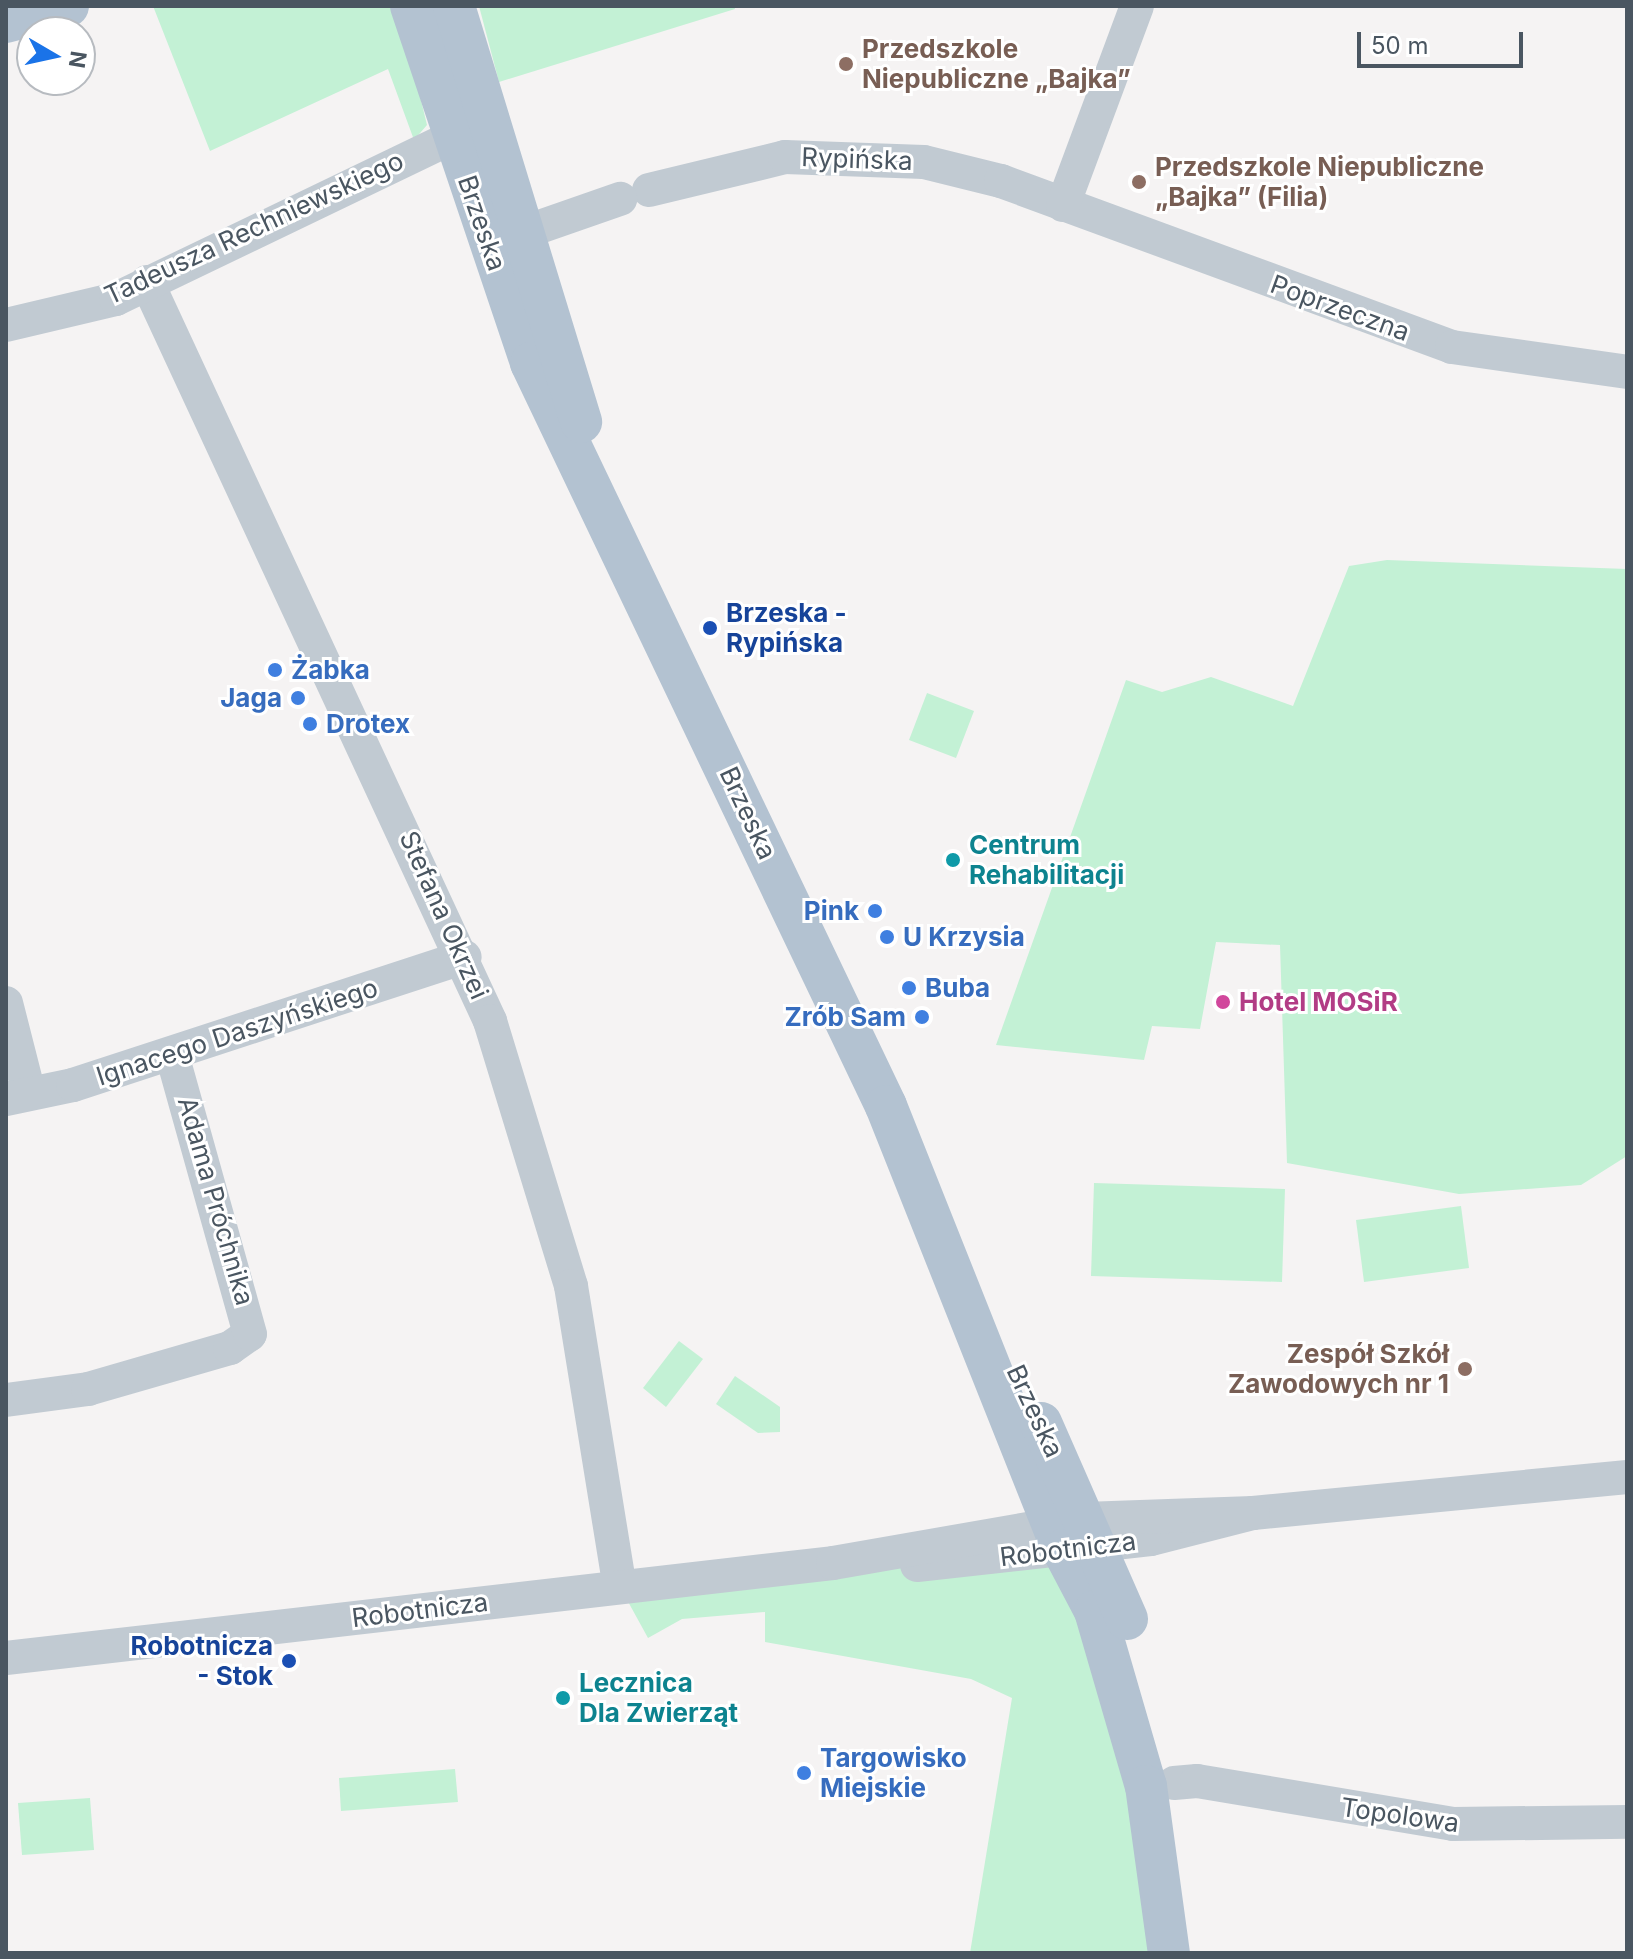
<!DOCTYPE html>
<html>
<head>
<meta charset="utf-8">
<style>
  body { margin:0 }
  #map { position:relative; width:1633px; height:1959px; overflow:hidden; background:#f5f3f3; font-family:Inter,sans-serif }
  div>[style] { position:absolute }
  [style*='--x'] { left:calc(var(--x)*1px); top:calc(var(--y)*1px); width:calc(var(--w)*1px); rotate:calc(var(--a)*1deg) }
  .green>* { inset:0; background:#c3f1d5 }
  .minor>* { height:34px; margin:-17px; padding:0 17px; transform-origin:17px; border-radius:17px; background:#c1cad2 }
  .major>* { height:42px; margin:-21px; padding:0 21px; transform-origin:21px; border-radius:21px; background:#b3c2d1 }
  .dots>* { width:22px; height:22px; translate:-50% -50%; box-sizing:border-box; border:4px solid #fff; border-radius:50% }
  span { translate:-50% -50%; white-space:nowrap; text-align:center; line-height:1.15; -webkit-text-stroke:6px #fff; paint-order:stroke }
  .education-label { font-size:26px; color:#785e54; font-weight:700 }
  .left { translate:0 -50%; text-align:left }
  .right { translate:-100% -50%; text-align:right }
  .street-label { font-size:26px; color:#4a5661 }
  .transit-label { font-size:26px; color:#164399; font-weight:700 }
  .shop-label { font-size:26px; color:#366cbe; font-weight:700 }
  .culture-label { font-size:26px; color:#0d838f; font-weight:700 }
  .hotel-label { font-size:26px; color:#b23c85; font-weight:700 }
  .frame { position:absolute; inset:0; border:8px solid #4a5661; pointer-events:none }
  .north { position:absolute; left:16px; top:16px; width:80px; height:80px; box-sizing:border-box; background:#fff; border:2px solid #b7bbc0; border-radius:50%; rotate:99deg; font-size:22px; font-weight:700; line-height:32px; text-align:center; color:#4a5661 }
  .north::after { content:''; display:block; margin:auto; width:28px; height:36px; background:#1a73e8; clip-path:polygon(50% 0,100% 100%,50% 72%,0 100%) }
  .scale { position:absolute; left:1357px; top:32px; width:166px; height:36px; box-sizing:border-box; border:4px solid #4a5661; border-top:0; padding-left:10px; font-size:24px; line-height:28px; white-space:nowrap; color:#4a5661; -webkit-text-stroke:6px #fff; paint-order:stroke }
</style>
</head>
<body>
<div id="map">
  <div class="green">
    <i style="clip-path:polygon(153px 6px,398px 6px,427px 125px,414px 140px,388px 69px,210px 151px)"></i>
    <i style="clip-path:polygon(479px 6px,734px 6px,735px 9px,499px 82px)"></i>
    <i style="clip-path:polygon(1387px 560px,1627px 569px,1627px 1156px,1581px 1185px,1459px 1194px,1287px 1163px,1280px 945px,1216px 942px,1200px 1029px,1152px 1026px,1144px 1060px,996px 1045px,1126px 680px,1162px 692px,1211px 677px,1293px 706px,1349px 566px)"></i>
    <i style="clip-path:polygon(927px 693px,974px 711px,956px 758px,909px 740px)"></i>
    <i style="clip-path:polygon(1094px 1183px,1285px 1189px,1282px 1282px,1091px 1276px)"></i>
    <i style="clip-path:polygon(1461px 1206px,1469px 1268px,1364px 1282px,1356px 1220px)"></i>
    <i style="clip-path:polygon(679px 1341px,703px 1359px,666px 1407px,643px 1388px)"></i>
    <i style="clip-path:polygon(735px 1376px,780px 1407px,780px 1432px,758px 1433px,716px 1404px)"></i>
    <i style="clip-path:polygon(1044px 1538px,1095px 1628px,1160px 1953px,970px 1953px,1012px 1698px,971px 1679px,765px 1642px,765px 1612px,682px 1619px,648px 1638px,620px 1587px)"></i>
    <i style="clip-path:polygon(455px 1769px,458px 1802px,341px 1811px,339px 1778px)"></i>
    <i style="clip-path:polygon(90px 1798px,94px 1850px,22px 1855px,18px 1803px)"></i>
  </div>
  <div class="minor">
    <i style="--x:649;--y:190;--w:140;--a:-13.6"></i>
    <i style="--x:785;--y:157;--w:139;--a:2.1"></i>
    <i style="--x:924;--y:162;--w:79;--a:13.9"></i>
    <i style="--x:1001;--y:181;--w:481;--a:20.2"></i>
    <i style="--x:1452;--y:347;--w:177;--a:8.1"></i>
    <i style="--x:1063;--y:205;--w:212;--a:-69.6"></i>
    <i style="--x:525;--y:232;--w:101;--a:-19.2"></i>
    <i style="--x:147;--y:282;--w:815;--a:65.1"></i>
    <i style="--x:490;--y:1021;--w:277;--a:73"></i>
    <i style="--x:571;--y:1286;--w:305;--a:80.8"></i>
    <i style="--x:6;--y:325;--w:113;--a:-13.3"></i>
    <i style="--x:116;--y:299;--w:375;--a:-25.7"></i>
    <i style="--x:6;--y:1003;--w:93;--a:75.7"></i>
    <i style="--x:6;--y:1099;--w:68;--a:-11.8"></i>
    <i style="--x:73;--y:1085;--w:412;--a:-18.1"></i>
    <i style="--x:6;--y:1400;--w:83;--a:-7.6"></i>
    <i style="--x:88;--y:1389;--w:148;--a:-16.1"></i>
    <i style="--x:230;--y:1348;--w:24;--a:-35"></i>
    <i style="--x:250;--y:1334;--w:291;--a:-105.6"></i>
    <i style="--x:917;--y:1565;--w:235;--a:-6.3"></i>
    <i style="--x:1151;--y:1539;--w:105;--a:-14.3"></i>
    <i style="--x:1253;--y:1513;--w:376;--a:-5.5"></i>
    <i style="--x:6;--y:1658;--w:832;--a:-6.55"></i>
    <i style="--x:833;--y:1563;--w:255;--a:-9.9"></i>
    <i style="--x:1084;--y:1519;--w:169;--a:-2"></i>
    <i style="--x:1174;--y:1783;--w:23;--a:-5"></i>
    <i style="--x:1197;--y:1781;--w:260;--a:9.5"></i>
    <i style="--x:1453;--y:1824;--w:174;--a:-0.7"></i>
  </div>
  <div class="major">
    <i style="--x:411;--y:6;--w:377;--a:71.4"></i>
    <i style="--x:531;--y:363;--w:823;--a:64.46"></i>
    <i style="--x:886;--y:1106;--w:478;--a:68.3"></i>
    <i style="--x:1063;--y:1550;--w:69;--a:62.3"></i>
    <i style="--x:1095;--y:1611;--w:182;--a:73.8"></i>
    <i style="--x:1146;--y:1786;--w:169;--a:82.2"></i>
    <i style="--x:454;--y:6;--w:435;--a:73"></i>
    <i style="--x:6;--y:22;--w:64;--a:-14.5"></i>
    <i style="--x:1041;--y:1423;--w:214;--a:66.3"></i>
  </div>
  <div class="dots">
    <i style="left:846px;top:64px;background:#8d6e63"></i>
    <i style="left:1139px;top:182px;background:#8d6e63"></i>
    <i style="left:710px;top:628px;background:#1a4fb4"></i>
    <i style="left:275px;top:670px;background:#3f7fe0"></i>
    <i style="left:298px;top:698px;background:#3f7fe0"></i>
    <i style="left:310px;top:724px;background:#3f7fe0"></i>
    <i style="left:953px;top:860px;background:#0f9aa8"></i>
    <i style="left:875px;top:911px;background:#3f7fe0"></i>
    <i style="left:887px;top:937px;background:#3f7fe0"></i>
    <i style="left:909px;top:988px;background:#3f7fe0"></i>
    <i style="left:1223px;top:1002px;background:#d1479c"></i>
    <i style="left:922px;top:1017px;background:#3f7fe0"></i>
    <i style="left:1465px;top:1369px;background:#8d6e63"></i>
    <i style="left:289px;top:1661px;background:#1a4fb4"></i>
    <i style="left:563px;top:1698px;background:#0f9aa8"></i>
    <i style="left:804px;top:1773px;background:#3f7fe0"></i>
  </div>
  <div class="education-label">
    <span class="left" style="left:862px;top:64px">Przedszkole<br>Niepubliczne „Bajka”</span>
    <span class="left" style="left:1155px;top:182px">Przedszkole Niepubliczne<br>„Bajka” (Filia)</span>
    <span class="right" style="left:1449px;top:1369px">Zespół Szkół<br>Zawodowych nr 1</span>
  </div>
  <div class="street-label">
    <span style="left:857px;top:159px;rotate:2deg">Rypińska</span>
    <span style="left:482px;top:223px;rotate:71deg">Brzeska</span>
    <span style="left:254px;top:228px;rotate:-25deg">Tadeusza Rechniewskiego</span>
    <span style="left:1340px;top:308px;rotate:20deg">Poprzeczna</span>
    <span style="left:748px;top:813px;rotate:65deg">Brzeska</span>
    <span style="left:444px;top:915px;rotate:66deg">Stefana Okrzei</span>
    <span style="left:237px;top:1032px;rotate:-18deg">Ignacego Daszyńskiego</span>
    <span style="left:216px;top:1201px;rotate:74deg">Adama Próchnika</span>
    <span style="left:1035px;top:1411px;rotate:65deg">Brzeska</span>
    <span style="left:1068px;top:1549px;rotate:-7deg">Robotnicza</span>
    <span style="left:420px;top:1610px;rotate:-7deg">Robotnicza</span>
    <span style="left:1400px;top:1815px;rotate:8deg">Topolowa</span>
  </div>
  <div class="transit-label">
    <span class="left" style="left:726px;top:628px">Brzeska -<br>Rypińska</span>
    <span class="right" style="left:273px;top:1661px">Robotnicza<br>- Stok</span>
  </div>
  <div class="shop-label">
    <span class="left" style="left:291px;top:670px">Żabka</span>
    <span class="right" style="left:282px;top:698px">Jaga</span>
    <span class="left" style="left:326px;top:724px">Drotex</span>
    <span class="right" style="left:859px;top:911px">Pink</span>
    <span class="left" style="left:903px;top:937px">U Krzysia</span>
    <span class="left" style="left:925px;top:988px">Buba</span>
    <span class="right" style="left:906px;top:1017px">Zrób Sam</span>
    <span class="left" style="left:820px;top:1773px">Targowisko<br>Miejskie</span>
  </div>
  <div class="culture-label">
    <span class="left" style="left:969px;top:860px">Centrum<br>Rehabilitacji</span>
    <span class="left" style="left:579px;top:1698px">Lecznica<br>Dla Zwierząt</span>
  </div>
  <div class="hotel-label">
    <span class="left" style="left:1239px;top:1002px">Hotel MOSiR</span>
  </div>
  <div class="frame"></div>
  <div class="north">N</div>
  <div class="scale">50 m</div>
</div>
</body>
</html>
